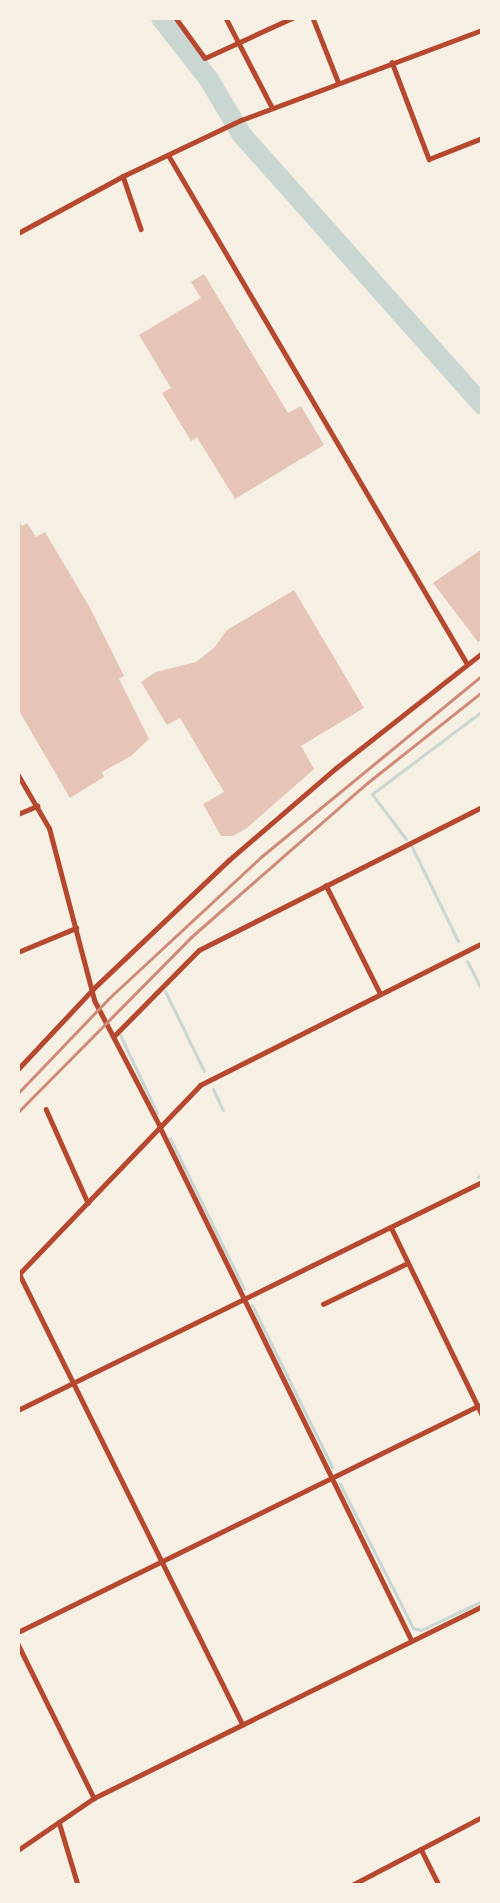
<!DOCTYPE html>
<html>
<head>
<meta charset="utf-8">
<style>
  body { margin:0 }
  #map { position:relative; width:500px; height:1903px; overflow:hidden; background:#f6efe4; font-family:"Alegreya Sans",sans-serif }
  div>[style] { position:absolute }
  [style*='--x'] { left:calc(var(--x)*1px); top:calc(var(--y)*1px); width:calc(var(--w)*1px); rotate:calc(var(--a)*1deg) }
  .stream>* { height:3px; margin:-1.5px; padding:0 1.5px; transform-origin:1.5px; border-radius:1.5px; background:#c9d6d2 }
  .river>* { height:20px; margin:-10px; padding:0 10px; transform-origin:10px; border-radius:10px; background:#c9d6d2 }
  .building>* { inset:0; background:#e6c5b7 }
  .minor>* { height:4.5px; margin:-2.25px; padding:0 2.25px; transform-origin:2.25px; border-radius:2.25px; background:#b5482f }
  .tertiary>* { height:5px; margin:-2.5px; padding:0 2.5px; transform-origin:2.5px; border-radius:2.5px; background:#b5482f }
  .rail>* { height:3px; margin:-1.5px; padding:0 1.5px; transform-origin:1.5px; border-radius:1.5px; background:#cf8b77 }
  span { translate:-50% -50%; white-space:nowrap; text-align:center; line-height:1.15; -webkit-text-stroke:5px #f6efe4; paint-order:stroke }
  .frame { position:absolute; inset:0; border:20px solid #f6efe4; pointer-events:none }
</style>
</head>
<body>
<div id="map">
  <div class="stream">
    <i style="--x:406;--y:839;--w:56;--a:-127.1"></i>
    <i style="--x:372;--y:794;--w:138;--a:-37"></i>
    <i style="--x:412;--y:847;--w:105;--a:63.9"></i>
    <i style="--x:467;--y:961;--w:34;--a:63"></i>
    <i style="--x:165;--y:991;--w:89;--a:64"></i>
    <i style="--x:120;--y:1035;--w:86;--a:64.6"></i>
    <i style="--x:213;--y:1089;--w:23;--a:65"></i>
    <i style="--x:170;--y:1138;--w:168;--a:63.9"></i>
    <i style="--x:478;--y:1177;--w:4;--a:-27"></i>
    <i style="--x:252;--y:1305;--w:181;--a:63.7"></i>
    <i style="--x:340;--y:1484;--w:161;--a:63.1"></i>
    <i style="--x:413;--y:1628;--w:8;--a:14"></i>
    <i style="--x:421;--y:1630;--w:68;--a:-25.4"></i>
  </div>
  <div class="river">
    <i style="--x:161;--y:18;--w:76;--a:51.9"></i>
    <i style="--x:208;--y:78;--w:66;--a:59.2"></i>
    <i style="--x:242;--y:135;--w:361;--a:48.3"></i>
  </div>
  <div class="building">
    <i style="clip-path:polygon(204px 274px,288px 413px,301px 406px,324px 445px,235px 499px,197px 437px,191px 441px,162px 393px,171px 388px,139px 335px,201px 298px,191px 282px)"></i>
    <i style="clip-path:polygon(18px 520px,22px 526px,27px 523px,36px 537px,45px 532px,90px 608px,124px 676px,119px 679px,149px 739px,131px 756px,102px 772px,104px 777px,70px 798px,18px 709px)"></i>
    <i style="clip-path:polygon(482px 549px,482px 639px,478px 642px,433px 583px)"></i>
    <i style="clip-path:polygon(294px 590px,364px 708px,301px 746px,314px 769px,247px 828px,233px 836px,221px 836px,203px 804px,224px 792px,180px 718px,167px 725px,141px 682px,156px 672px,196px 662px,214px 648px,227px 630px)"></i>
  </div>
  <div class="minor">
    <i style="--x:176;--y:18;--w:49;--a:54.1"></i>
    <i style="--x:205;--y:58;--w:96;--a:-24.7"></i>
    <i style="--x:226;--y:18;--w:100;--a:62.7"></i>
    <i style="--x:313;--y:18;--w:68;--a:68.4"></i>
    <i style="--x:392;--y:62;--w:104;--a:69.1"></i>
    <i style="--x:429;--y:159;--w:57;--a:-21.6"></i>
    <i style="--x:123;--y:176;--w:56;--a:71.2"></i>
    <i style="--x:18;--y:814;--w:21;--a:-23"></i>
    <i style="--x:326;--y:885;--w:121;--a:63.4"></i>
    <i style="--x:18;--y:952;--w:63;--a:-22.5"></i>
    <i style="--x:113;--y:1037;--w:122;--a:-45.3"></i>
    <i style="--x:199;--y:950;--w:317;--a:-26.8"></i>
    <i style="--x:18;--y:1069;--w:110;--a:-46.8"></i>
    <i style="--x:93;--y:989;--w:187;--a:-43.5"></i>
    <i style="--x:229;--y:860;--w:141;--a:-40.7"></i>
    <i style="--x:336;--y:768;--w:186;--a:-38.2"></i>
    <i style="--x:46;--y:1109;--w:103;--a:65.9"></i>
    <i style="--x:160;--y:1127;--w:572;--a:63.88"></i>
    <i style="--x:391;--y:1227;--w:208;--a:64.1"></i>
    <i style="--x:19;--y:1273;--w:504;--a:63.64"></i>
    <i style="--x:323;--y:1304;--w:94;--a:-25.8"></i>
    <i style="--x:18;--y:1410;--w:517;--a:-26.17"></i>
    <i style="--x:18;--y:1632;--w:513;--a:-26.17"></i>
    <i style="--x:18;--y:1644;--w:172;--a:63.7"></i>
    <i style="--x:59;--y:1822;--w:66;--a:73.2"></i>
    <i style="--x:421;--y:1849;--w:40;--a:63.4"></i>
    <i style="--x:18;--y:1850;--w:92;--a:-34.4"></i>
    <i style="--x:94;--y:1798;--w:433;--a:-26.3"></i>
    <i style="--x:352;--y:1885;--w:147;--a:-27.6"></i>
  </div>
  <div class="tertiary">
    <i style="--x:168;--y:155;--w:590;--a:59.57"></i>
    <i style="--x:18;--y:233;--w:119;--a:-28.5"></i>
    <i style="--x:123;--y:176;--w:131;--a:-25.4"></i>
    <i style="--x:241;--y:120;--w:257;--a:-20.5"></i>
    <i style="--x:18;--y:775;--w:61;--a:59.7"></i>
    <i style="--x:49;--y:828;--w:178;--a:75.3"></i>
    <i style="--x:94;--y:1000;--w:143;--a:62.5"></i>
    <i style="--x:18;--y:1275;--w:263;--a:-46.2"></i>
    <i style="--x:200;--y:1085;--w:316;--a:-26.7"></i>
  </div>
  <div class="rail">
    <i style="--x:18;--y:1093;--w:130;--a:-46.2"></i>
    <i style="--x:108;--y:999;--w:210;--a:-42.9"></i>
    <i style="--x:262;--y:856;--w:285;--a:-39.4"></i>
    <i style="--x:18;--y:1112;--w:246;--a:-45.3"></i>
    <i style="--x:191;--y:937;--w:234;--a:-41.2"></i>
    <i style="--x:367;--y:783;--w:147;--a:-38.4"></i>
  </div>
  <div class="frame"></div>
</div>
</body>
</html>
